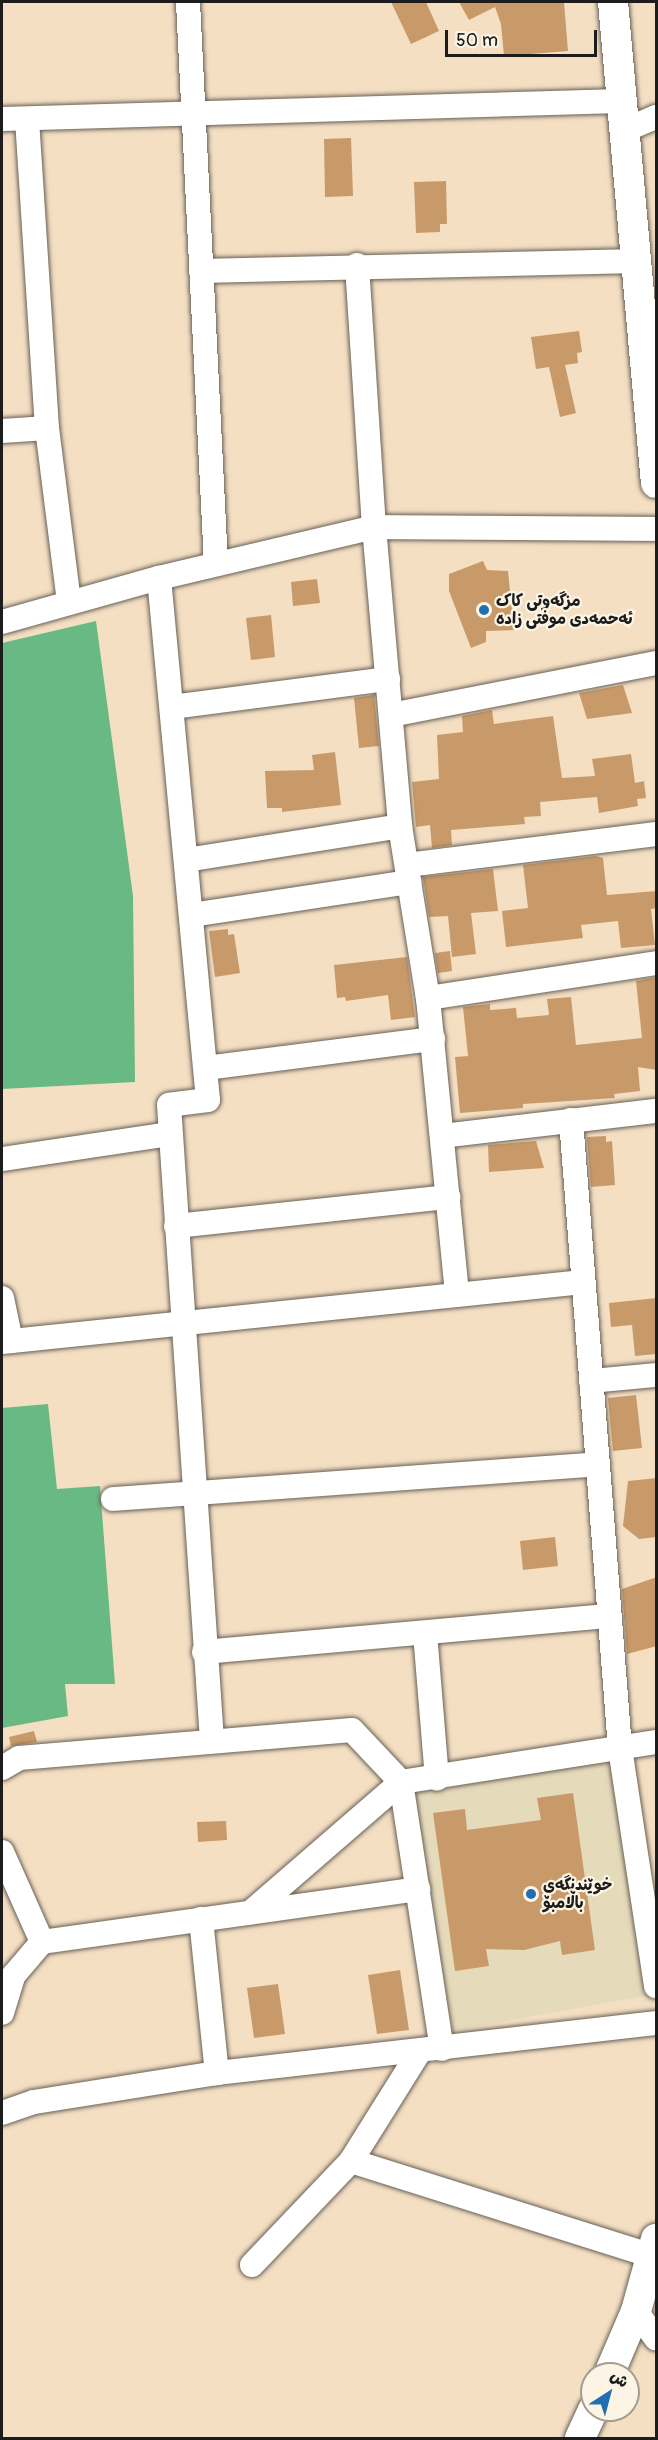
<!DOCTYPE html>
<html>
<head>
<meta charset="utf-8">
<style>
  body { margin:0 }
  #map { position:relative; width:658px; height:2440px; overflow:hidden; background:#f4dfc3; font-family:Pangolin,"Playpen Sans Arabic",sans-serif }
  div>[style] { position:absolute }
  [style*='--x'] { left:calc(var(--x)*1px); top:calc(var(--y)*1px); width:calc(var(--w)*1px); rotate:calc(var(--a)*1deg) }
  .built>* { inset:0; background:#e5daba }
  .forest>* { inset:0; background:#69b985 }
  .building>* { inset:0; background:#c99a69 }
  .roads { filter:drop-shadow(0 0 2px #686056) drop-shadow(0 0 2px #686056) }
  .minor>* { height:24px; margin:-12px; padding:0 12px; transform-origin:12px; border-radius:12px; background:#fff }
  .tertiary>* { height:30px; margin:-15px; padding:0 15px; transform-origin:15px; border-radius:15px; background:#fff }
  .dots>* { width:16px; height:16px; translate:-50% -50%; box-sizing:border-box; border:3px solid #fcf5e5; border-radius:50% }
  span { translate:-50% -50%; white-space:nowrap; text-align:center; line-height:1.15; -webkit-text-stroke:4.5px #fcf5e5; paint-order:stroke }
  .poi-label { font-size:16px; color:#1c1c1c; font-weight:700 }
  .left { translate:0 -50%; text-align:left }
  .frame { position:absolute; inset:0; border:3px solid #1c1c1c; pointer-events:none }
  .north { position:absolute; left:580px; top:2362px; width:60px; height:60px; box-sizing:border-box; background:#fcf5e5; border:2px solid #a29e95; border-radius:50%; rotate:36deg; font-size:16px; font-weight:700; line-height:24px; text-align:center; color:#1c1c1c }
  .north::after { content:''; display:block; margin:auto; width:21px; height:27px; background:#1f6fb2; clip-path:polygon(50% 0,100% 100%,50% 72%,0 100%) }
  .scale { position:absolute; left:445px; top:30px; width:152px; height:27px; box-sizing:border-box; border:3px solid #1c1c1c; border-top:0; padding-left:8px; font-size:18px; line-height:21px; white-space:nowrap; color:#1c1c1c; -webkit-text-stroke:4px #fcf5e5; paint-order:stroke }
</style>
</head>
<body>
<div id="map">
  <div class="built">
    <i style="clip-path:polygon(611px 1761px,649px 1995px,452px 2031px,412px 1792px)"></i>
  </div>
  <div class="forest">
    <i style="clip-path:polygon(96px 621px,133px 896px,135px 1082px,2px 1089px,2px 643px)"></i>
    <i style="clip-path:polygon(48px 1404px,57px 1489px,100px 1486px,115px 1684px,65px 1684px,68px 1716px,2px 1728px,2px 1408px)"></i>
  </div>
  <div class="building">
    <i style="clip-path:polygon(391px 2px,426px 2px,439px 31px,411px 44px)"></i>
    <i style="clip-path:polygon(459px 2px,564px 2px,568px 51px,504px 56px,501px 24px,495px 7px,469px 20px)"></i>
    <i style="clip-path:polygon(351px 138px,353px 196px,325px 197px,324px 139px)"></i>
    <i style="clip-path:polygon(446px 181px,447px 224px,440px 224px,440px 232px,416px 233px,414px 182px)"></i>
    <i style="clip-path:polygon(579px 331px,582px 352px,577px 353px,578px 363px,565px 365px,576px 413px,560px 417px,549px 367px,536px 369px,531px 337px)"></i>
    <i style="clip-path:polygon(483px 561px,487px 570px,508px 571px,514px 630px,486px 631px,486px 642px,471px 648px,449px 591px,449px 574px)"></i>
    <i style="clip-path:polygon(317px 579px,320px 603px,293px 606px,291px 582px)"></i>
    <i style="clip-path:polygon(271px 615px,275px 657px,251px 660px,246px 618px)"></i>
    <i style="clip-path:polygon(623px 685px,632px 713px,587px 719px,579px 693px)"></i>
    <i style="clip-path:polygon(374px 695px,379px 746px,359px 748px,354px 698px)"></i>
    <i style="clip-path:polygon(492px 710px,494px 724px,553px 716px,562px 778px,595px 776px,592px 759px,631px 754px,635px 783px,644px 781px,646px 798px,637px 799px,638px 806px,599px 813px,597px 797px,540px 802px,541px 816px,524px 817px,525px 824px,451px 830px,452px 845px,432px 848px,430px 825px,416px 827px,412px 782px,439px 779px,437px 735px,463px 732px,462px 716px)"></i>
    <i style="clip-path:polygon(335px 752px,341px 805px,282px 812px,282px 808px,267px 808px,265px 771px,314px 770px,312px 755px)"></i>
    <i style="clip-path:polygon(596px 856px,603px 858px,607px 895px,657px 891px,657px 908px,651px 909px,655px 945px,621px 948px,618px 921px,581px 925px,583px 938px,506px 947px,502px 911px,528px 908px,523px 865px)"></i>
    <i style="clip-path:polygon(493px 869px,498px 911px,471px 913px,476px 954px,452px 957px,448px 916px,429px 917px,423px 877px)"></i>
    <i style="clip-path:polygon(228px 929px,228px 935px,234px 934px,240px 973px,215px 977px,209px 931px)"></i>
    <i style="clip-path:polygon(450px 951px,452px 971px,438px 973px,435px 953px)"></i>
    <i style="clip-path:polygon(407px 957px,415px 1017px,391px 1020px,388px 995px,346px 1001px,345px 997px,337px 998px,334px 965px)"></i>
    <i style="clip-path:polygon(657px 977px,657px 1070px,638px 1067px,640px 1091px,614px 1094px,615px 1098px,523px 1104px,523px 1108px,460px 1113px,455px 1057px,468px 1056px,463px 1007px,490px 1004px,490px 1010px,516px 1008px,517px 1018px,549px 1015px,547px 999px,571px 997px,576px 1045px,642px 1038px,636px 981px)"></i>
    <i style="clip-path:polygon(606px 1136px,606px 1142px,612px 1141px,615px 1185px,591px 1187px,587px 1137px)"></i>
    <i style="clip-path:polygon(536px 1141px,544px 1168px,489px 1172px,488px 1145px)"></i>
    <i style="clip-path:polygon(657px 1298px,657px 1354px,635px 1356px,632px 1325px,611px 1327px,609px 1303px)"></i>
    <i style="clip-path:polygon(636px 1395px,642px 1448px,613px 1451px,608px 1398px)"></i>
    <i style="clip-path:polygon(657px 1478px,657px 1537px,639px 1539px,623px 1526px,628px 1481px)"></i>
    <i style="clip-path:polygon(555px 1537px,558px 1566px,523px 1570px,520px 1541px)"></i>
    <i style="clip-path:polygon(657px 1577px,657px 1646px,627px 1654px,622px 1589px)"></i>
    <i style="clip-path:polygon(34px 1731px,37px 1742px,11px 1746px,9px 1737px)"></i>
    <i style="clip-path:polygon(573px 1793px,595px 1950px,562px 1955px,560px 1941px,524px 1950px,486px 1949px,489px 1966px,455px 1971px,433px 1813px,465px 1809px,467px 1830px,541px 1820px,537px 1798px)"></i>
    <i style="clip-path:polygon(226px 1821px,227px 1840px,198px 1842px,197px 1822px)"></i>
    <i style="clip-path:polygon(400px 1970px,409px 2030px,377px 2034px,368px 1975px)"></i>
    <i style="clip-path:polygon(278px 1984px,285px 2034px,254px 2038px,247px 1988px)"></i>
  </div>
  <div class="roads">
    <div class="minor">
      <i style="--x:188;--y:2;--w:563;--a:87.15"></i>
      <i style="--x:2;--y:119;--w:619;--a:-1.67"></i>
      <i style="--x:27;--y:119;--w:310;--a:86.3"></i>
      <i style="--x:47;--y:428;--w:176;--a:82.8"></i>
      <i style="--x:625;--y:130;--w:34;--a:-23"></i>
      <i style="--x:357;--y:265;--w:263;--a:86.3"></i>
      <i style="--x:374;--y:527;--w:300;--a:85"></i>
      <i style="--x:400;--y:826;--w:174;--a:80.8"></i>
      <i style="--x:428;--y:998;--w:298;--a:84.4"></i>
      <i style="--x:201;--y:271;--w:436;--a:-1.3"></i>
      <i style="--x:2;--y:431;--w:45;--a:-3.8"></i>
      <i style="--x:159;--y:578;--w:524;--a:84.64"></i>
      <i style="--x:208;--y:1100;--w:39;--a:173"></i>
      <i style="--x:169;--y:1105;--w:637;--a:86.13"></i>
      <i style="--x:2;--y:622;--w:163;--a:-15.7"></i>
      <i style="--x:159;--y:578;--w:221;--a:-13.3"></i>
      <i style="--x:374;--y:527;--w:282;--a:0.4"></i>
      <i style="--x:172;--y:707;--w:218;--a:-7.4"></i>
      <i style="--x:391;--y:715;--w:270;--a:-11.1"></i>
      <i style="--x:186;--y:860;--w:217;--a:-9"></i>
      <i style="--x:407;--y:865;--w:251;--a:-7.1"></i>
      <i style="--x:191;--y:915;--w:221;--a:-8.6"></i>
      <i style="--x:428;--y:998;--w:231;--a:-8.7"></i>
      <i style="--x:206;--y:1068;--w:229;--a:-7.3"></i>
      <i style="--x:571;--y:1120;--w:630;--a:85.54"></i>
      <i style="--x:620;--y:1748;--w:241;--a:81.4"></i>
      <i style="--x:442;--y:1136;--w:215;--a:-6.7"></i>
      <i style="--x:2;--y:1159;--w:170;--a:-8.5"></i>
      <i style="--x:176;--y:1226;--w:274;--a:-6.1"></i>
      <i style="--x:2;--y:1298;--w:44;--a:78.2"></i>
      <i style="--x:2;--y:1342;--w:584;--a:-5.9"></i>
      <i style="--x:591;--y:1381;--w:65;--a:-5.3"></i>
      <i style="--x:113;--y:1499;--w:485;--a:-4.1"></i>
      <i style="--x:425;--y:1633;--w:146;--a:85.3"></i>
      <i style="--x:204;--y:1652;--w:407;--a:-5.1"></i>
      <i style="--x:2;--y:1768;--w:20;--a:-30"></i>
      <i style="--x:19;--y:1758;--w:334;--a:-4.8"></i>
      <i style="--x:352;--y:1730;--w:71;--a:46.7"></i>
      <i style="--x:401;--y:1782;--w:270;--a:81.3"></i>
      <i style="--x:2;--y:1852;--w:98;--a:66"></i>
      <i style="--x:251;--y:1912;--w:198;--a:-40.9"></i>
      <i style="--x:401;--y:1782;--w:258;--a:-8.9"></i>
      <i style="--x:201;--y:1919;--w:155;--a:84.1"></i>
      <i style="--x:2;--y:2013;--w:39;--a:-73"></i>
      <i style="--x:13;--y:1976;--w:45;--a:-49.5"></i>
      <i style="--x:42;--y:1942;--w:380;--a:-8"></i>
      <i style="--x:2;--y:2113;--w:34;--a:-19"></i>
      <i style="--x:34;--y:2102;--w:185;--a:-9"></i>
      <i style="--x:217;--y:2073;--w:442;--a:-6.5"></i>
      <i style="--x:351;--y:2161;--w:316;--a:17.5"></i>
      <i style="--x:252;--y:2265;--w:144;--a:-46.4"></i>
      <i style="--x:351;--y:2161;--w:128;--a:-58"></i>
      <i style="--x:636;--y:2311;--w:34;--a:54"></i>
    </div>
    <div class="tertiary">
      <i style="--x:613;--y:2;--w:483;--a:84.9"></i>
      <i style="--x:609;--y:2374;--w:69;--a:-66.8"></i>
      <i style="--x:636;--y:2311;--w:75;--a:-74.5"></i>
      <i style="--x:580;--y:2438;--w:31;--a:-65"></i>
    </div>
  </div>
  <div class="dots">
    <i style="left:484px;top:610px;background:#1f6fb2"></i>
    <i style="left:531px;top:1894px;background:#1f6fb2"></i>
  </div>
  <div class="poi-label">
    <span class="left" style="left:496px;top:610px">مزگەوتی کاک<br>ئەحمەدی موفتی زادە</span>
    <span class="left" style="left:543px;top:1894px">خوێندنگەی<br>باڵامبۆ</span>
  </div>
  <div class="frame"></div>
  <div class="north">ش</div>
  <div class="scale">50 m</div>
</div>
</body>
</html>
